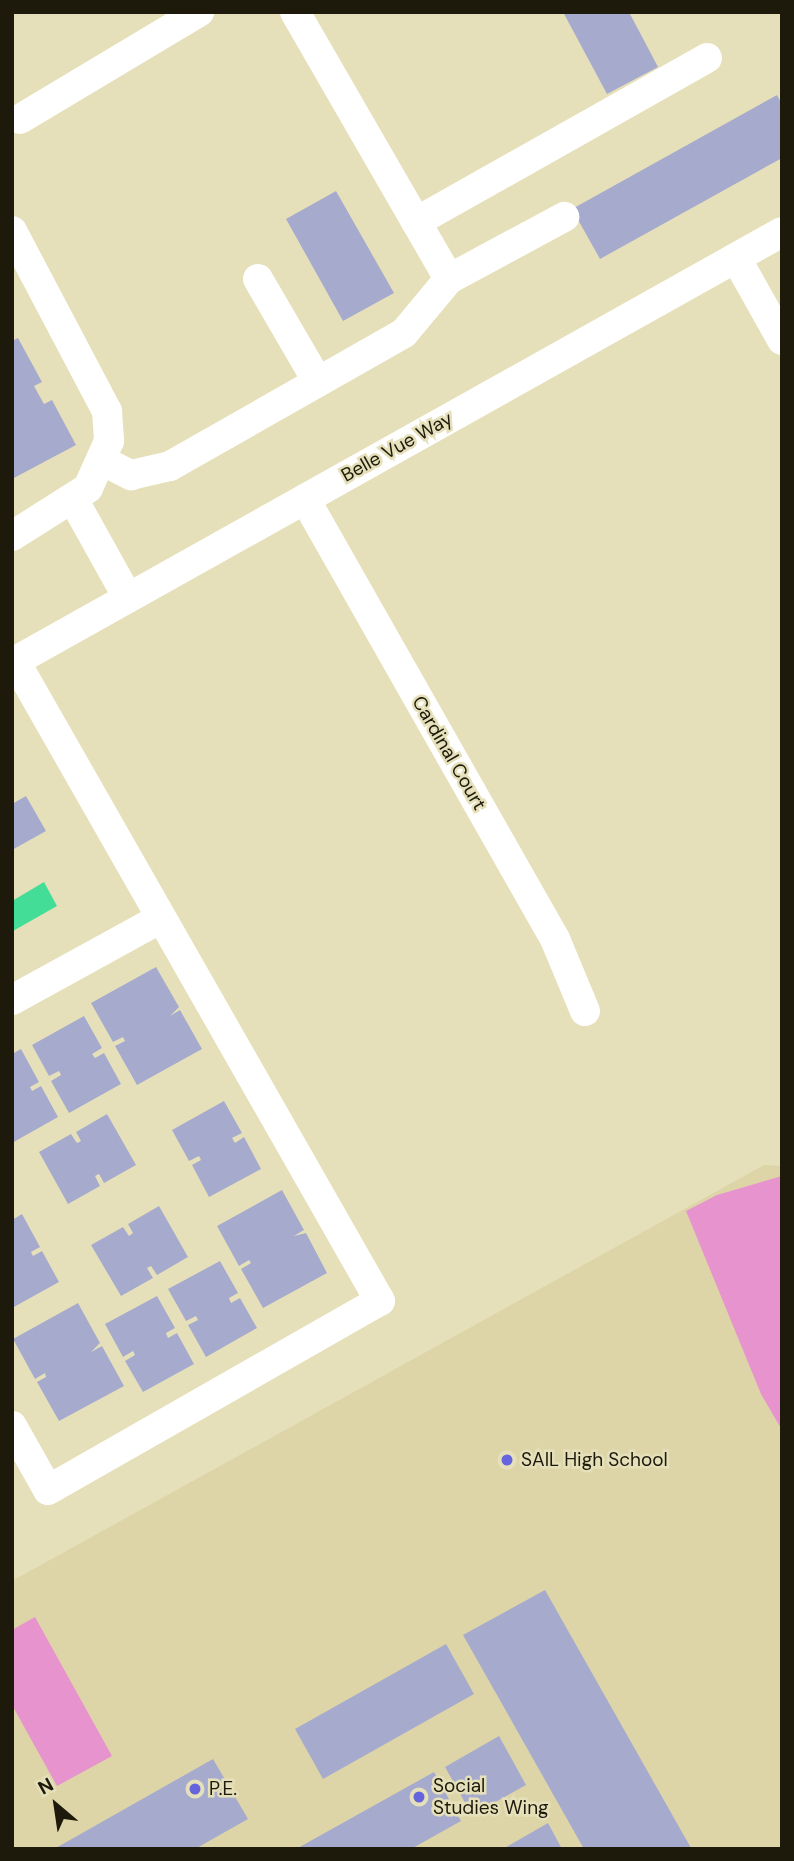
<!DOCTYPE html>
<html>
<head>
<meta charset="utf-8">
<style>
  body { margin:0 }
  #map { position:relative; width:794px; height:1861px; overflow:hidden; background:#e6e0ba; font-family:"DM Sans",sans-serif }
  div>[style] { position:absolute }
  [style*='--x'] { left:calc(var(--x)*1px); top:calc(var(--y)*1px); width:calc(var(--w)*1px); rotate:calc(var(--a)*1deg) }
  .built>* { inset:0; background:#ddd5a8 }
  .green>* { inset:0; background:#e793cd }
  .water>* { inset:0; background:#44dd97 }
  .building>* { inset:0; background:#a6abce }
  .minor>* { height:30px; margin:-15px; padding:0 15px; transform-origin:15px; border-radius:15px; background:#fff }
  .dots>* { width:19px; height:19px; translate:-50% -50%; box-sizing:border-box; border:4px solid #e6e0ba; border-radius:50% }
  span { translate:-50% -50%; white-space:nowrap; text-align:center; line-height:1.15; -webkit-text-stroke:5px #e6e0ba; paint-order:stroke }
  .street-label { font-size:19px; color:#1d1a0c }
  .poi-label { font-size:19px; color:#1d1a0c }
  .left { translate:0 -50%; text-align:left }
  .frame { position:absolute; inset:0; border:14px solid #1d1a0c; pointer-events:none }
  .north { position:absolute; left:21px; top:1770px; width:70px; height:70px; -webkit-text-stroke:5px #e6e0ba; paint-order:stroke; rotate:331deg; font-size:19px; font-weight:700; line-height:28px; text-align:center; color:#1d1a0c }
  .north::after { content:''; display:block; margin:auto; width:24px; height:32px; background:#1d1a0c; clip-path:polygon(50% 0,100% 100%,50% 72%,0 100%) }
</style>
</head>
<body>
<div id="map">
  <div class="built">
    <i style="clip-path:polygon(764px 1165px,782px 1166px,782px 1849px,12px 1849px,12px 1581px)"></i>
  </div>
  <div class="green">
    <i style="clip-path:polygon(782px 1176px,782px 1430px,761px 1394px,686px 1211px,717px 1195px)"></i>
    <i style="clip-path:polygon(35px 1617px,112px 1756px,57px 1786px,12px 1705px,12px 1630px)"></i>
  </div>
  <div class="water">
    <i style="clip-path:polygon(44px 882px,57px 906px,13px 931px,12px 901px)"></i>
  </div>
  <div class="building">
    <i style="clip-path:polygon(563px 12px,629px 12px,658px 67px,607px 94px)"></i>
    <i style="clip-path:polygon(777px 95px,782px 104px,782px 158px,600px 259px,572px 209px)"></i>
    <i style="clip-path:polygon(336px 191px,394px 293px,343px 321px,286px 219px)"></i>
    <i style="clip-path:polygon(18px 338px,42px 382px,34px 386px,44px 404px,52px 400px,76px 445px,12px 479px,12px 341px)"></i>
    <i style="clip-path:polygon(26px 796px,46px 831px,12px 850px,12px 804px)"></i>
    <i style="clip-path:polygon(156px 967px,179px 1007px,170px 1016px,180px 1010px,202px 1049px,137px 1085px,115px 1046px,125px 1041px,123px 1037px,113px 1042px,91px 1003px)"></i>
    <i style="clip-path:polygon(84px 1016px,102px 1048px,92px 1054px,95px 1058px,104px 1053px,121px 1084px,69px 1113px,51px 1081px,61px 1075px,59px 1071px,49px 1076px,32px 1045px)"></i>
    <i style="clip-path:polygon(21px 1049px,39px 1082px,30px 1087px,32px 1091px,41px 1086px,58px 1117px,12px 1143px,12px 1054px)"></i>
    <i style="clip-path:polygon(224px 1101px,242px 1133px,232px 1138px,235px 1143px,244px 1137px,261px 1169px,209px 1197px,192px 1165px,201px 1160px,199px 1156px,189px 1161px,172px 1130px)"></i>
    <i style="clip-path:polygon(107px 1114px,136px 1165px,104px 1183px,99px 1174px,95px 1176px,100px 1186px,68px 1204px,39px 1152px,71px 1134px,77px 1143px,81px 1141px,76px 1132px)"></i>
    <i style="clip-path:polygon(282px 1190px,304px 1230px,294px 1236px,306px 1233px,327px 1273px,263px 1308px,241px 1269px,251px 1263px,249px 1260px,239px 1266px,217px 1226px)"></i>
    <i style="clip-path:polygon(159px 1206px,188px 1257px,157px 1275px,151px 1266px,147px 1268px,153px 1278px,121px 1296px,91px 1245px,123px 1227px,129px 1236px,133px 1233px,128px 1224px)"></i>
    <i style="clip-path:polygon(22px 1214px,40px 1247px,31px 1252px,33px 1256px,42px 1251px,59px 1282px,12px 1308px,12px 1220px)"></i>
    <i style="clip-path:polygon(220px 1261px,238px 1293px,229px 1298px,231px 1303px,240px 1298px,257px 1328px,206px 1357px,188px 1325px,198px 1320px,196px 1316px,186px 1321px,168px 1289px)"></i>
    <i style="clip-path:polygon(157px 1296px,175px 1328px,166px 1333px,168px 1338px,177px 1333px,194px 1364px,143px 1392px,125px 1361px,135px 1355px,133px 1351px,123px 1357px,105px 1324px)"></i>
    <i style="clip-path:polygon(78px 1303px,100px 1343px,91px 1352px,102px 1346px,124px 1386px,59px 1421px,37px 1382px,46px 1377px,45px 1373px,35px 1379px,13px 1339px)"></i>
    <i style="clip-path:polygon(545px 1590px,691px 1848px,689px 1849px,584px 1849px,463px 1635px)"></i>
    <i style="clip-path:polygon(446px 1644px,474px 1694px,323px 1779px,295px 1729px)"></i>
    <i style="clip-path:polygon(499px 1736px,526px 1785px,472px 1815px,445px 1767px)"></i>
    <i style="clip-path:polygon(213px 1759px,248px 1819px,195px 1849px,54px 1849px)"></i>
    <i style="clip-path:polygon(434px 1772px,461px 1821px,411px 1849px,296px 1849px)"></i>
    <i style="clip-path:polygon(548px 1823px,562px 1849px,503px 1849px)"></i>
  </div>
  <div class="minor">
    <i style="--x:295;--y:12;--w:308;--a:60"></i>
    <i style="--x:20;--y:119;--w:209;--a:-30.9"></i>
    <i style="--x:416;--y:222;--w:334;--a:-29.4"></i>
    <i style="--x:12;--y:231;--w:204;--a:62.2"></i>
    <i style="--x:107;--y:411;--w:30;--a:86"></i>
    <i style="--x:109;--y:441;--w:51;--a:114.1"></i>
    <i style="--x:88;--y:488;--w:90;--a:147.7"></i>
    <i style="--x:736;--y:258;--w:94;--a:60.7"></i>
    <i style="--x:258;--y:279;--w:119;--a:59.8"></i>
    <i style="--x:101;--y:460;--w:34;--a:27"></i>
    <i style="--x:131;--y:475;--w:40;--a:-13"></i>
    <i style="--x:170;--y:466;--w:269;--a:-29.6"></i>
    <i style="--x:404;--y:333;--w:70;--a:-50.2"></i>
    <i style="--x:449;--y:279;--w:131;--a:-28.3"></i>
    <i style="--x:73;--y:499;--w:113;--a:60.9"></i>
    <i style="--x:305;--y:499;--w:506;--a:60.4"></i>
    <i style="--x:555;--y:939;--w:78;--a:67.4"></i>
    <i style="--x:12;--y:663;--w:882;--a:-29.24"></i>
    <i style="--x:12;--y:1000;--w:170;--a:-28.8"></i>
    <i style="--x:12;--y:1426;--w:73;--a:60.6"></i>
    <i style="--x:48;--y:1490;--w:382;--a:-29.7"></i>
    <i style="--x:380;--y:1301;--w:737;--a:-119.7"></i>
  </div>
  <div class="dots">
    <i style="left:507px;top:1460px;background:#6564dd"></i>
    <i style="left:195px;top:1789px;background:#6564dd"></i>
    <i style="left:419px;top:1797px;background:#6564dd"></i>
  </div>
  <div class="street-label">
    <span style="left:397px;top:447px;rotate:-29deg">Belle Vue Way</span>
    <span style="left:449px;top:753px;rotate:60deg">Cardinal Court</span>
  </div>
  <div class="poi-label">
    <span class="left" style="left:521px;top:1460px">SAIL High School</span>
    <span class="left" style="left:433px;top:1797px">Social<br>Studies Wing</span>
    <span class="left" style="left:209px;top:1789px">P.E.</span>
  </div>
  <div class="frame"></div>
  <div class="north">N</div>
</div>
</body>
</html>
